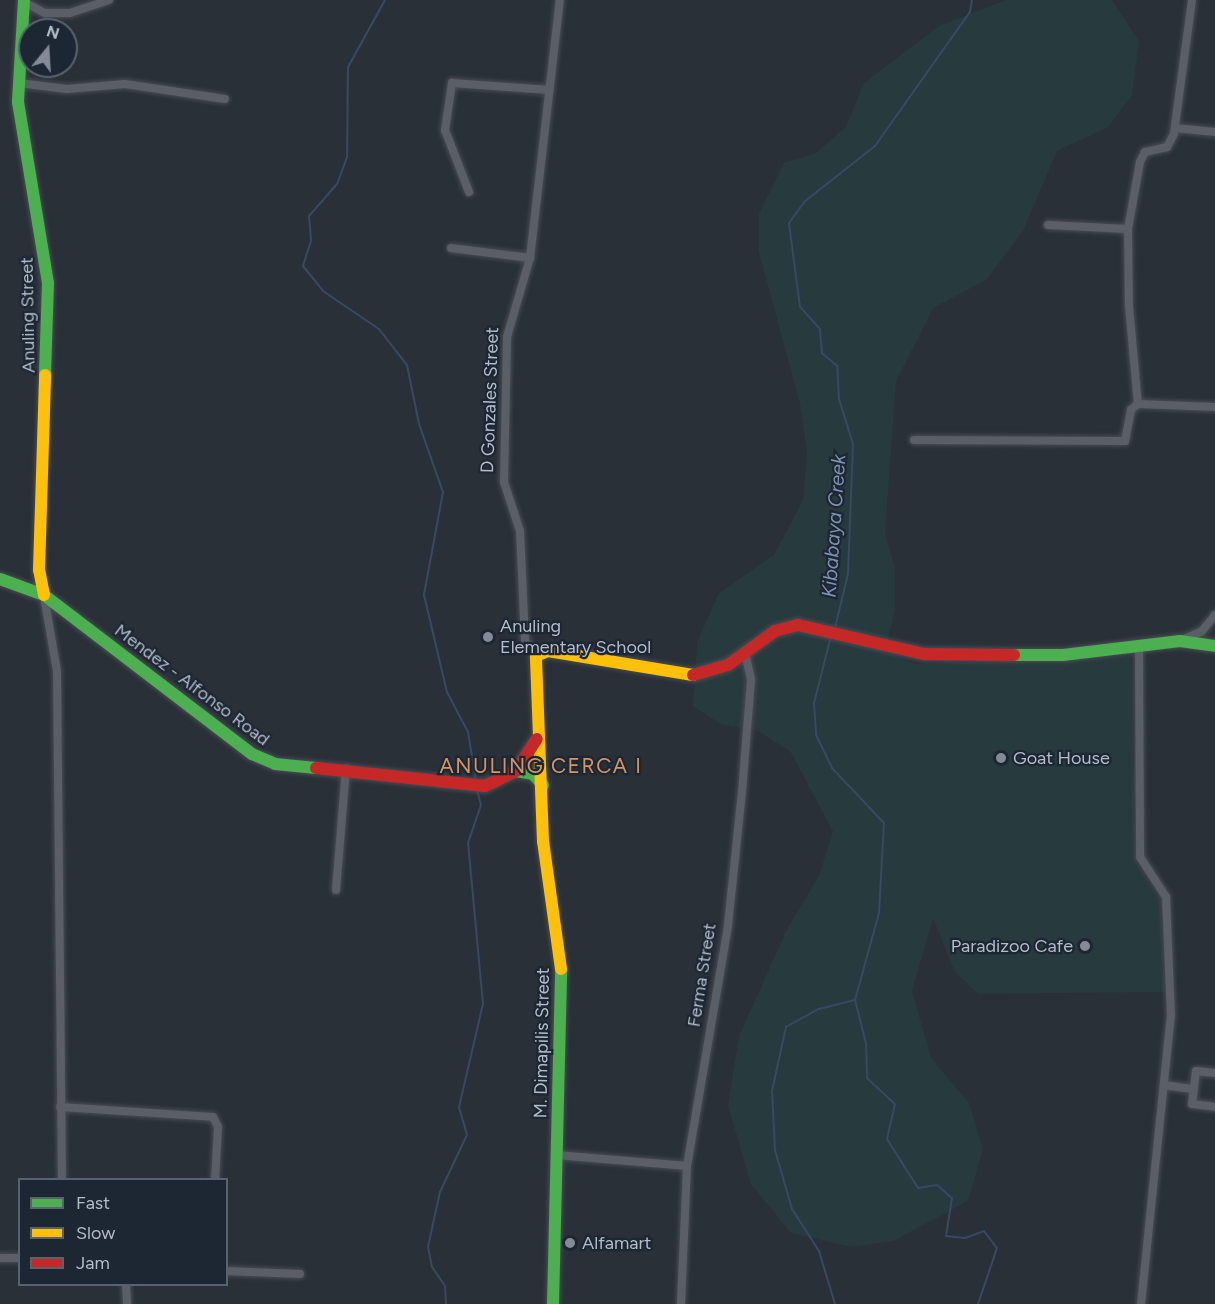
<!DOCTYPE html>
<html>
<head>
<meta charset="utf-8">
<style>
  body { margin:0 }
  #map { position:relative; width:1215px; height:1304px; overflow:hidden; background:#2a3038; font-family:Figtree,sans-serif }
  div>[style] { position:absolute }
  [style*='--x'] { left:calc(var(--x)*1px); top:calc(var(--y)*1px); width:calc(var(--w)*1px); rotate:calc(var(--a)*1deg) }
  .green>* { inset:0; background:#273a3e }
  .stream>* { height:2px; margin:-1px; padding:0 1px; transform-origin:1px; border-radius:1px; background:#384963 }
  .roads { filter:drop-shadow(0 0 2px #484c53) drop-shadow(0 0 2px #484c53) }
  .street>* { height:8px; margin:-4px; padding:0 4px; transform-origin:4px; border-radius:4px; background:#5a5e66 }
  .fast>* { height:12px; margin:-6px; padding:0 6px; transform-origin:6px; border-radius:6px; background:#4caf50 }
  .slow>* { height:12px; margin:-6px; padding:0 6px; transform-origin:6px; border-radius:6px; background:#ffc107 }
  .jam>* { height:12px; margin:-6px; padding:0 6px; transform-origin:6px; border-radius:6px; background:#c62828 }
  .dots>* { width:16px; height:16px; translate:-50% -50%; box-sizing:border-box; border:3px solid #1d2633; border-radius:50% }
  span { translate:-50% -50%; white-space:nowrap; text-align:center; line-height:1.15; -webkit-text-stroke:4.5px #1d2633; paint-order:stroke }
  .street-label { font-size:18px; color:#b4bcc9 }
  .poi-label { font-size:18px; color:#b4bcc9 }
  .left { translate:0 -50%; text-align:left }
  .right { translate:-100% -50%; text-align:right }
  .water-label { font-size:20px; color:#7c92b1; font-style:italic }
  .quarter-label { font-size:21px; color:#d59563; letter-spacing:1.5px }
  .legend { position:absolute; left:18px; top:1178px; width:210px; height:108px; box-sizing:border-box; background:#1d2633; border:2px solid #59626f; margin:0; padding:8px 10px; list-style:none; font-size:18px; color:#b4bcc9 }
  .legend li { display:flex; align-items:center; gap:12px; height:30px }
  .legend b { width:30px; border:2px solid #59626f }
  .north { position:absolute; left:18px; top:18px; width:60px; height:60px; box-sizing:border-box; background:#1d2633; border:2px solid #59626f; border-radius:50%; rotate:18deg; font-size:16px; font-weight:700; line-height:24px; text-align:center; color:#b4bcc9 }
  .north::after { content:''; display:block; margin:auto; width:21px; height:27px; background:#848b96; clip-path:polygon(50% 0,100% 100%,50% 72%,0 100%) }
</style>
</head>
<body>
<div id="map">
  <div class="green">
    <i style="clip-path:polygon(1006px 0,1112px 0,1139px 41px,1132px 95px,1108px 127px,1057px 151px,1023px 231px,986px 280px,933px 308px,896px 381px,885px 534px,895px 569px,895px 609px,885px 651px,915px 664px,1131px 656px,1134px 859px,1160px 901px,1165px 992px,978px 994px,954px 970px,933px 918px,912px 991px,931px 1058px,969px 1103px,983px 1149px,968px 1201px,893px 1241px,851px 1247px,791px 1233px,751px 1184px,728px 1105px,739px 1036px,788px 927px,819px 876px,833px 831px,790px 751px,758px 731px,721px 724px,693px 706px,697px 642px,719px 593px,774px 555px,803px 500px,807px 451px,800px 404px,759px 252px,759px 214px,784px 163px,816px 153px,846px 127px,864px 83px,939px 26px)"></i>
  </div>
  <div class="stream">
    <i style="--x:385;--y:0;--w:77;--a:118.9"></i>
    <i style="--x:348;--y:67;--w:90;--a:90.6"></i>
    <i style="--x:347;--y:157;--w:29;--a:110"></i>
    <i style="--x:337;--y:184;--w:43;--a:131.2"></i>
    <i style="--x:309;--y:216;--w:25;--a:85"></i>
    <i style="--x:311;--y:241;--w:26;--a:108"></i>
    <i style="--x:303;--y:266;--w:32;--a:51"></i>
    <i style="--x:323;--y:291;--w:68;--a:34.2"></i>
    <i style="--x:379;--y:329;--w:46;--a:52.1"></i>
    <i style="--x:407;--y:365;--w:60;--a:78.5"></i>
    <i style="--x:419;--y:424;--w:72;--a:70.6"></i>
    <i style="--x:443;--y:492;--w:105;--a:100.5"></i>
    <i style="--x:424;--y:595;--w:100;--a:76.7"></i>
    <i style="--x:447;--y:692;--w:45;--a:62.3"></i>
    <i style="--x:468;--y:732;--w:50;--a:80.7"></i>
    <i style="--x:835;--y:628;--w:56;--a:-76.5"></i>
    <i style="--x:848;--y:574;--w:130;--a:-87.8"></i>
    <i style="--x:853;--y:444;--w:47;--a:-107.3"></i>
    <i style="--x:839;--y:399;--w:33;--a:-93"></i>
    <i style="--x:837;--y:366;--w:20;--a:-139"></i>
    <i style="--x:822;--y:353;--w:24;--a:-95"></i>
    <i style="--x:820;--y:329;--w:30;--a:-132"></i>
    <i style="--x:800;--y:307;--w:85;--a:-97.5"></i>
    <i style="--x:789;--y:223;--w:26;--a:-54"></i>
    <i style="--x:804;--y:202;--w:90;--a:-38.3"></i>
    <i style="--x:875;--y:146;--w:164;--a:-54.7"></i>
    <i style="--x:970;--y:12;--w:12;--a:-81"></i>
    <i style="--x:831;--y:636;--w:69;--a:104.2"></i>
    <i style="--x:814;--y:703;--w:32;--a:86"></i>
    <i style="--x:816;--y:735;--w:37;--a:64"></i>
    <i style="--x:832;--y:768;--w:76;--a:46.6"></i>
    <i style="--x:884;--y:823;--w:90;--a:93.2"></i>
    <i style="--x:879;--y:913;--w:90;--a:105.4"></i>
    <i style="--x:855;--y:1000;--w:44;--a:75.7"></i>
    <i style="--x:866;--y:1043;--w:35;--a:88"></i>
    <i style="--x:867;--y:1078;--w:38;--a:43"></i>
    <i style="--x:895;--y:1104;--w:36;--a:103"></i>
    <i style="--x:887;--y:1139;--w:58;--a:57.7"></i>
    <i style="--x:918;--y:1188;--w:19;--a:-9"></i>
    <i style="--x:937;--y:1185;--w:20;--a:41"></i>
    <i style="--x:952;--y:1198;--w:38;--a:99"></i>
    <i style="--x:946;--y:1236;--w:19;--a:6"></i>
    <i style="--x:965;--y:1238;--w:20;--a:-20"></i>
    <i style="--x:984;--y:1231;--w:21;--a:53"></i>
    <i style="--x:997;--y:1248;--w:59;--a:108.7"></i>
    <i style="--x:446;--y:1304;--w:18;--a:-93"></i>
    <i style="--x:445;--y:1286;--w:23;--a:-124"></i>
    <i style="--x:432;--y:1267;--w:20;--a:-101"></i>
    <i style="--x:428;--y:1247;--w:56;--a:-77.7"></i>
    <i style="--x:440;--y:1192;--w:63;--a:-64.7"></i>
    <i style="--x:467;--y:1135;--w:29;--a:-106"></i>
    <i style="--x:459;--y:1107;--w:106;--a:-76.9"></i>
    <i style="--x:483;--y:1004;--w:162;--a:-95.3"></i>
    <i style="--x:468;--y:843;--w:40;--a:-71.1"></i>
    <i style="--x:481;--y:805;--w:16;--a:-105"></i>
    <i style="--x:835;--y:1304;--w:55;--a:-106.8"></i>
    <i style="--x:819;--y:1251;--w:50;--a:-122.7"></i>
    <i style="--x:792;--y:1209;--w:61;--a:-106.1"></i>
    <i style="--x:775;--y:1150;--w:59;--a:-92.9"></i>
    <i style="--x:772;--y:1091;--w:66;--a:-77.7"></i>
    <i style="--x:786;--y:1027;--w:38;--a:-29"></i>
    <i style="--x:819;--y:1009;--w:37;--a:-14"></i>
  </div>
  <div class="roads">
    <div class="street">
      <i style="--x:1192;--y:0;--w:135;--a:97.7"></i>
      <i style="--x:1174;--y:134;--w:15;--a:118"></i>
      <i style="--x:1167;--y:147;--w:23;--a:167"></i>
      <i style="--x:1145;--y:152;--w:11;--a:117"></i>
      <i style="--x:1140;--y:162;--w:68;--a:100.2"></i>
      <i style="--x:1128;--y:229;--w:77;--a:89.3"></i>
      <i style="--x:1129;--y:306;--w:98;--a:84.8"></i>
      <i style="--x:1138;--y:404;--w:77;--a:2.2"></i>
      <i style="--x:24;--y:2;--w:24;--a:28"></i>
      <i style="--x:45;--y:13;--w:25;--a:0"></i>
      <i style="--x:70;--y:13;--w:41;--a:-18.4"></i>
      <i style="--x:19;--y:83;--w:48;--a:7.1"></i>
      <i style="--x:67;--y:89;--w:58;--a:-4.9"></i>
      <i style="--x:125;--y:84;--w:101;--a:8.5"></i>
      <i style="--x:1175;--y:128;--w:40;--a:5.7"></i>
      <i style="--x:469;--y:192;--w:66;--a:-111.2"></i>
      <i style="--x:445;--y:130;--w:48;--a:-81.5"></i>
      <i style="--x:452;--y:83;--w:98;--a:4.1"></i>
      <i style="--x:1048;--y:225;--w:80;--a:2.9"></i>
      <i style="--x:451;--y:248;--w:80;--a:7.2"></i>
      <i style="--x:914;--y:440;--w:211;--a:0.3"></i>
      <i style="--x:1125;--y:441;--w:32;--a:-79"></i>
      <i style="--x:1131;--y:410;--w:9;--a:-41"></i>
      <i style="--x:44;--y:596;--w:76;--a:80.2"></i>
      <i style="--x:57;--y:671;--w:509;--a:89.44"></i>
      <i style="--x:1180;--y:641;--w:24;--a:-24"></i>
      <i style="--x:1202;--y:631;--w:21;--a:-51"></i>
      <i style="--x:1139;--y:648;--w:209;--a:89.7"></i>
      <i style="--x:1140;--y:857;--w:48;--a:57"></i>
      <i style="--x:1166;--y:897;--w:117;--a:87.6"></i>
      <i style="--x:1171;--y:1014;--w:292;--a:95.9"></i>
      <i style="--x:536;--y:656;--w:19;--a:-125"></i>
      <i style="--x:525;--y:640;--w:109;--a:-92.6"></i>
      <i style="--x:520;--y:531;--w:52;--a:-108.1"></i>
      <i style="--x:504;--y:482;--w:145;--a:-88.8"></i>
      <i style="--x:507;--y:337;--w:82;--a:-73.8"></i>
      <i style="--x:530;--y:258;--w:260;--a:-83.4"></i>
      <i style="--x:336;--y:890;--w:122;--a:-85.3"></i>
      <i style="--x:1215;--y:1073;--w:19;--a:-174"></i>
      <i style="--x:1196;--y:1071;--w:33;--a:97"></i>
      <i style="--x:1192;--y:1104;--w:23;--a:7"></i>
      <i style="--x:1164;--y:1085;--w:30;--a:8"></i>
      <i style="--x:60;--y:1107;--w:153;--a:3.7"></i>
      <i style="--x:213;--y:1117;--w:11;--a:63"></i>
      <i style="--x:218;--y:1127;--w:53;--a:93.2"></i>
      <i style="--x:557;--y:1155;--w:130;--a:4.8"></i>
      <i style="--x:0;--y:1258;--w:20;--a:0"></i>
      <i style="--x:226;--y:1271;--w:74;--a:2.3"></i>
      <i style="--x:126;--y:1284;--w:20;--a:87"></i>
      <i style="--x:681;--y:1304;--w:138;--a:-87.5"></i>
      <i style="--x:687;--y:1166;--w:244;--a:-80.3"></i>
      <i style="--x:728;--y:925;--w:134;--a:-84"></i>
      <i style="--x:742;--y:792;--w:113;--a:-85.4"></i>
      <i style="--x:751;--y:679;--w:28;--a:-103"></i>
    </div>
    <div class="fast">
      <i style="--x:24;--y:0;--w:102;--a:93.4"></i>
      <i style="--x:18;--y:102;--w:183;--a:80.6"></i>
      <i style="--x:48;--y:283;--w:92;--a:91.9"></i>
      <i style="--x:0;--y:579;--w:47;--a:20"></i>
      <i style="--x:44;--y:595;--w:262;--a:37.4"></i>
      <i style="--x:252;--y:754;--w:25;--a:23"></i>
      <i style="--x:275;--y:764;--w:41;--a:5.6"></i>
      <i style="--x:1014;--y:655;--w:49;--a:0"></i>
      <i style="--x:1063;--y:655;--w:118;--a:-6.8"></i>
      <i style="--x:1180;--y:641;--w:35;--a:8"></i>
      <i style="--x:516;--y:771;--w:17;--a:10"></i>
      <i style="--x:533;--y:774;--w:15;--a:48"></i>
      <i style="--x:553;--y:1304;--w:335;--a:-88.6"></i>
    </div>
    <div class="slow">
      <i style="--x:44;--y:595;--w:25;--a:-101"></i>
      <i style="--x:39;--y:570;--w:195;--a:-88.2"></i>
      <i style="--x:561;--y:969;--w:129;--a:-98"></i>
      <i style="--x:543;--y:841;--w:185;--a:-92.2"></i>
      <i style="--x:536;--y:656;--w:13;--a:-23"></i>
      <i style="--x:548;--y:651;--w:147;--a:9.4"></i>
    </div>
    <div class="jam">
      <i style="--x:693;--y:675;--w:36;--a:-16"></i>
      <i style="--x:728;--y:665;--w:58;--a:-35.9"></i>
      <i style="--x:775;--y:631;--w:24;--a:-15"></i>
      <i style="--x:798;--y:625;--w:129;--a:13"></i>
      <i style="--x:924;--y:654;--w:90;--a:0.6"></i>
      <i style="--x:316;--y:768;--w:170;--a:6.1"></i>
      <i style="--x:485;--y:786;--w:34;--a:-26"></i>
      <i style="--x:516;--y:771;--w:38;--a:-57"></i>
    </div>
  </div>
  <div class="dots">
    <i style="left:488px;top:637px;background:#848b96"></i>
    <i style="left:1001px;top:758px;background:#848b96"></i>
    <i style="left:1085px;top:946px;background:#848b96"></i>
    <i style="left:570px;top:1243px;background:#848b96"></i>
  </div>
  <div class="street-label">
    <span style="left:28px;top:315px;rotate:-91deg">Anuling Street</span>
    <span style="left:490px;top:400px;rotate:-88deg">D Gonzales Street</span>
    <span style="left:192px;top:685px;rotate:37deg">Mendez - Alfonso Road</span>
    <span style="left:702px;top:975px;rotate:-81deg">Ferma Street</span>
    <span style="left:542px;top:1043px;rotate:-89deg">M. Dimapilis Street</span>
  </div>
  <div class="poi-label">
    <span class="left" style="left:500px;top:637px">Anuling<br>Elementary School</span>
    <span class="left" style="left:1013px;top:758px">Goat House</span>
    <span class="right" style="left:1073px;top:946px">Paradizoo Cafe</span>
    <span class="left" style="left:582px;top:1243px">Alfamart</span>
  </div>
  <div class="water-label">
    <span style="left:834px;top:526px;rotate:-86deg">Kibabaya Creek</span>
  </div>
  <div class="quarter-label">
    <span style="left:541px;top:766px">ANULING CERCA I</span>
  </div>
  <ul class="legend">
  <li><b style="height:8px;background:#4caf50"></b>Fast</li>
  <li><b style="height:8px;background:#ffc107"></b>Slow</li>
  <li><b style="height:8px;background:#c62828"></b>Jam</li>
  </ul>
  <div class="north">N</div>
</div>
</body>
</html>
